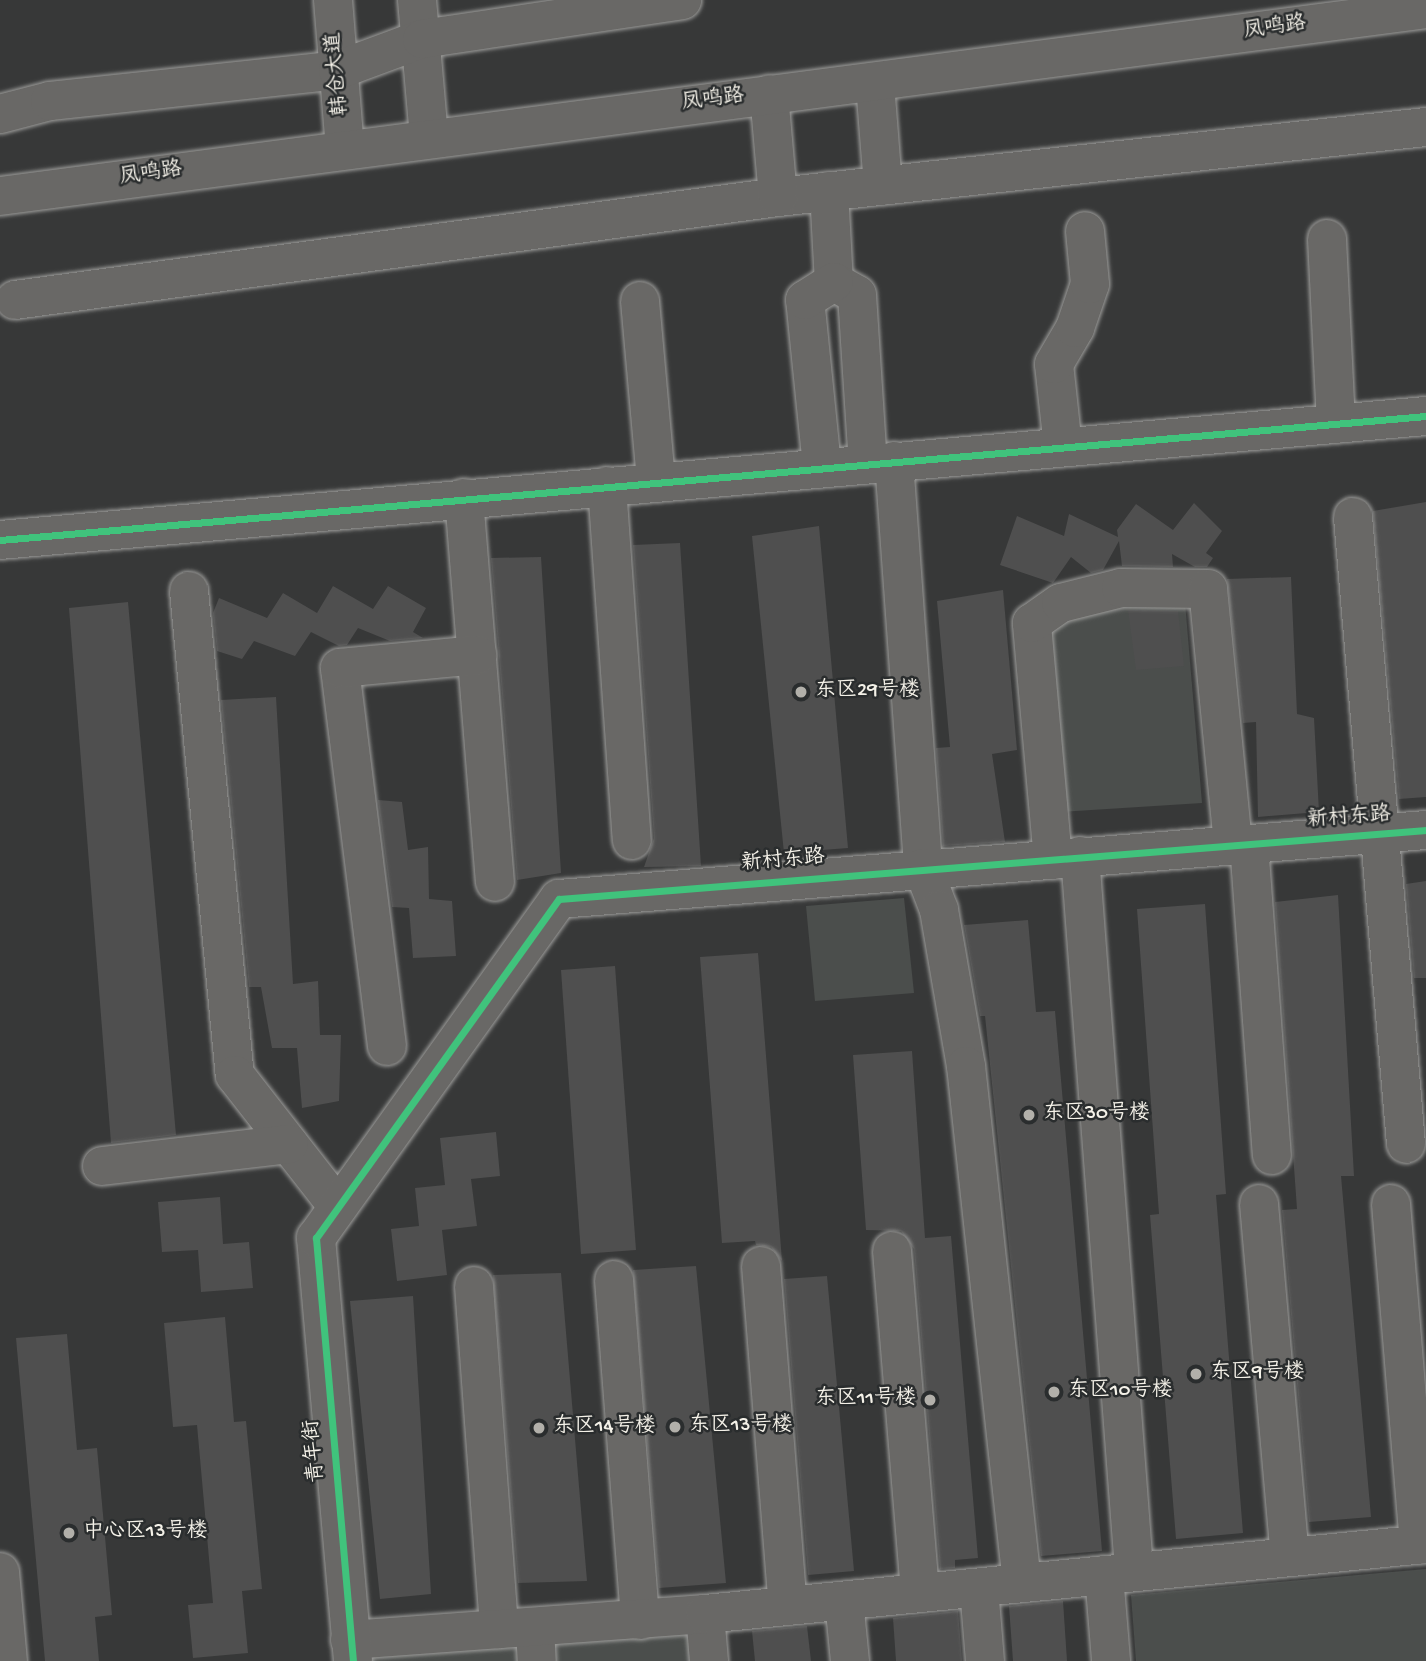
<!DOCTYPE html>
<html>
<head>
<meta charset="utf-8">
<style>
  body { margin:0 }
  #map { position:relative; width:1426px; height:1661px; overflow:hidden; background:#373838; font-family:"Gochi Hand","LXGW WenKai TC",sans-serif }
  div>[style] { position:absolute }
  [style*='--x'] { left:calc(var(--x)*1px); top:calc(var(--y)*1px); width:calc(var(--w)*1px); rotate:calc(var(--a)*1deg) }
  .green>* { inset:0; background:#4b4e4c }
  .building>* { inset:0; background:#4f4f4f }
  .roads { filter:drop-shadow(0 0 2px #9d9d9b) drop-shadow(0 0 2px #9d9d9b) }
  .minor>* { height:38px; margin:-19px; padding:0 19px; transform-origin:19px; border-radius:19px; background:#696866 }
  .major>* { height:38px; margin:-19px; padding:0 19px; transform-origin:19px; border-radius:19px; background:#696866 }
  .cycleway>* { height:7px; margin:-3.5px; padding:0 3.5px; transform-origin:3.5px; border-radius:3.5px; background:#40c37c }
  .dots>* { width:19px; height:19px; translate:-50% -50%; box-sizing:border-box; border:4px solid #2a2d2e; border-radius:50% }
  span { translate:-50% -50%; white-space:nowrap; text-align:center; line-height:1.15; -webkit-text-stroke:5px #2a2d2e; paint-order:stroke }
  .street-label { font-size:21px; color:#f4f1e8 }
  .poi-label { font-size:21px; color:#f4f1e8 }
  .left { translate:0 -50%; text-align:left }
  .right { translate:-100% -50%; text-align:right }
</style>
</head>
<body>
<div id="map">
  <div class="green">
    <i style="clip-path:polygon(1184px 591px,1202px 803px,1044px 813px,1026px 603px)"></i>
    <i style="clip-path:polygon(904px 898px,914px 993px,815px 1001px,806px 906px)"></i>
    <i style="clip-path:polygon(1426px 1569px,1426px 1661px,1136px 1661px,1131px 1595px)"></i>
    <i style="clip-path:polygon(692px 1624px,694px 1661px,370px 1661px,369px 1645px)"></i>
  </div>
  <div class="building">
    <i style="clip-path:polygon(1426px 502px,1426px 797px,1399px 799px,1373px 511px)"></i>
    <i style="clip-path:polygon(1194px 503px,1222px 531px,1206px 553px,1213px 558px,1207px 567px,1195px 567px,1172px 554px,1173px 567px,1122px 566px,1119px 541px,1103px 570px,1091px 573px,1071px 557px,1053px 583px,1000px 565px,1017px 516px,1064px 536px,1069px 514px,1118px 537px,1117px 530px,1136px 504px,1173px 530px)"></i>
    <i style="clip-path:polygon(819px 526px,848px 848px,784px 853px,752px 536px)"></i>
    <i style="clip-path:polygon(680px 543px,701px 866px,644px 867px,654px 838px,633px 545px)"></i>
    <i style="clip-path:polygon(541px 557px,561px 873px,517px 880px,491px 558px)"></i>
    <i style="clip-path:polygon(1291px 577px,1297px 714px,1314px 718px,1319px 812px,1258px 817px,1256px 722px,1243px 723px,1227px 579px)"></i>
    <i style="clip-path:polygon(333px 586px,373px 609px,388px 586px,426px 608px,413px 632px,423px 638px,390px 641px,358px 628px,347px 645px,339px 646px,311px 632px,295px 656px,254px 641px,242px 659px,217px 651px,213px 613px,219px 598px,267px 618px,283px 593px,317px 613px)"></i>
    <i style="clip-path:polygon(1003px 590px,1017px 750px,992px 754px,1005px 842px,943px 846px,936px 748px,950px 747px,937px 601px)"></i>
    <i style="clip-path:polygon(128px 602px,176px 1135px,111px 1143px,69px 608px)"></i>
    <i style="clip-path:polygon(1128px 610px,1178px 611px,1184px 666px,1136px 670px)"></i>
    <i style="clip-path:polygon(276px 697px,293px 984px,318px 981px,320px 1035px,341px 1035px,339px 1101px,302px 1108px,297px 1048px,272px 1048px,261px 987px,249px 987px,221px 700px)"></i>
    <i style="clip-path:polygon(378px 800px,402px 802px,408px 850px,428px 847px,429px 899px,452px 901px,456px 956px,413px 958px,409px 908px,392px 907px)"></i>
    <i style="clip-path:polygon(1426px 881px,1426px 978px,1414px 978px,1406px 884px)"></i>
    <i style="clip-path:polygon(1338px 895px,1354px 1176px,1341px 1176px,1371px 1517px,1309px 1522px,1282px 1210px,1297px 1209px,1275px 902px)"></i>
    <i style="clip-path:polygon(1205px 904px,1226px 1194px,1216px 1195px,1243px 1533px,1176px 1539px,1150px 1215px,1159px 1214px,1137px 909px)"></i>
    <i style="clip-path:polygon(1028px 920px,1036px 1012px,1055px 1011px,1102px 1551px,1041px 1556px,985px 1016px,980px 1016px,964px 925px)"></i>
    <i style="clip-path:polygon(758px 953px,782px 1261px,771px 1247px,756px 1245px,755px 1241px,722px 1243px,700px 957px)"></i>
    <i style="clip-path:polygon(615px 966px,636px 1250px,581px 1254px,561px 970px)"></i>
    <i style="clip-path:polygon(912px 1051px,925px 1238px,951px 1236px,978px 1558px,955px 1560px,955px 1568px,940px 1569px,914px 1249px,901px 1231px,866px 1230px,853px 1055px)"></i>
    <i style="clip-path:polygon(496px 1132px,500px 1176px,471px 1179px,477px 1226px,442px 1230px,447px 1275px,397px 1281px,391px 1229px,419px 1226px,415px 1188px,445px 1185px,440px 1138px)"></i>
    <i style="clip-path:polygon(220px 1197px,223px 1244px,249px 1242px,253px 1288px,201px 1292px,198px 1250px,162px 1252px,158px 1202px)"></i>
    <i style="clip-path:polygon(696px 1266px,726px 1583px,659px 1588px,633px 1270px)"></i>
    <i style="clip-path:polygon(561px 1273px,587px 1581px,518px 1583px,493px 1275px)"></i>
    <i style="clip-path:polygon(827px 1276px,854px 1571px,808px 1575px,784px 1279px)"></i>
    <i style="clip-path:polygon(413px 1296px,431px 1594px,380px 1599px,350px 1301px)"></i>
    <i style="clip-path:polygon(225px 1317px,234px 1422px,246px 1421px,262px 1589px,242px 1591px,248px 1653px,193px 1658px,188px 1605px,213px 1603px,197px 1425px,173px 1427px,164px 1323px)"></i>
    <i style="clip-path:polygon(67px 1334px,77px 1450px,97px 1448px,112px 1615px,95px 1617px,99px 1661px,45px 1661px,16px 1338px)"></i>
    <i style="clip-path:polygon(1063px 1601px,1067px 1661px,1013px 1661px,1009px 1606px)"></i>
    <i style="clip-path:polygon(958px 1611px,962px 1661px,896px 1661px,893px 1618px)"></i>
    <i style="clip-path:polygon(807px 1626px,811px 1661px,755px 1661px,752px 1631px)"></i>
  </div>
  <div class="roads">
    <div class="minor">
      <i style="--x:875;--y:84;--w:102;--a:85.5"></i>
      <i style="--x:829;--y:191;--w:91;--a:86.9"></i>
      <i style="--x:834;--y:282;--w:26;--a:29"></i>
      <i style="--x:857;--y:295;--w:168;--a:86.3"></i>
      <i style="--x:778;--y:197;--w:652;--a:-6.17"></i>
      <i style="--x:1327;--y:239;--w:185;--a:87.2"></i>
      <i style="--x:15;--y:300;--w:770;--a:-7.69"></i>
      <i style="--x:778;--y:197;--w:103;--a:-95"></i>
      <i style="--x:640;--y:301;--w:181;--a:84.9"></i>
      <i style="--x:1063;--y:447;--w:83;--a:-96.2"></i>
      <i style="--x:1054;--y:364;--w:42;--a:-59.7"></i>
      <i style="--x:1075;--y:328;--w:46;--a:-71.2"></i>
      <i style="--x:1090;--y:284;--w:53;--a:-95.4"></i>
      <i style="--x:894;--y:461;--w:408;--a:85.9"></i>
      <i style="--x:923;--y:868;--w:45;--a:69.1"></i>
      <i style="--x:939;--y:910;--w:158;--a:80.2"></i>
      <i style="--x:966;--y:1066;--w:520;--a:83.82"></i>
      <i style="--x:822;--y:466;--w:167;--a:-95.8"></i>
      <i style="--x:805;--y:300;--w:34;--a:-32"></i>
      <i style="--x:607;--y:486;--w:355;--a:86"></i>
      <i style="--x:464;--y:498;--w:385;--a:85.4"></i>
      <i style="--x:1353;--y:517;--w:629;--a:85.17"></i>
      <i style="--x:0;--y:540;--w:1431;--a:-4.97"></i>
      <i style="--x:189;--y:591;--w:486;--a:84.6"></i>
      <i style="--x:235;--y:1075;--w:167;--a:52"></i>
      <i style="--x:1249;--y:844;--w:312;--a:85.8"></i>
      <i style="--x:1080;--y:856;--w:716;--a:85.67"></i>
      <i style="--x:1053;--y:860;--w:238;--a:-95.1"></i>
      <i style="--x:1032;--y:623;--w:35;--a:-35"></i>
      <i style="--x:1061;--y:603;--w:62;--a:-14"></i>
      <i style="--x:1121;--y:588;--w:87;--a:0.7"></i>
      <i style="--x:1208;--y:589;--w:257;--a:84.4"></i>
      <i style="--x:387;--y:1046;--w:381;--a:-97.1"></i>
      <i style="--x:340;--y:668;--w:138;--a:-5.4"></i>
      <i style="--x:102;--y:1166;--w:188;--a:-6.7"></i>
      <i style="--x:1259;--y:1204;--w:353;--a:85"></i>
      <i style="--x:1391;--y:1204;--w:342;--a:85.3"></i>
      <i style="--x:892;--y:1251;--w:342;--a:85.3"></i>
      <i style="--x:761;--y:1266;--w:341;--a:85.5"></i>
      <i style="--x:614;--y:1280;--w:341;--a:85.6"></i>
      <i style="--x:474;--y:1286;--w:344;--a:85.8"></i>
      <i style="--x:0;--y:1572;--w:89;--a:84.9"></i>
      <i style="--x:1104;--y:1575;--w:86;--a:85.3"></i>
      <i style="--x:979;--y:1588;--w:73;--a:85.3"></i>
      <i style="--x:844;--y:1601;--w:60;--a:84.3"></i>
      <i style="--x:705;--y:1614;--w:47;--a:85.1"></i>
      <i style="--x:535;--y:1628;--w:33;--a:87"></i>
      <i style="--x:350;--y:1640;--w:356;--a:-4.2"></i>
      <i style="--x:705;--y:1614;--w:724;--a:-5.55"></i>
      <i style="--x:353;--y:1661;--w:425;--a:-95"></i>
      <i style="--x:316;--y:1238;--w:417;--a:-54.4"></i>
      <i style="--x:559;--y:899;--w:870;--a:-4.55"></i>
    </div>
    <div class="major">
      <i style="--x:333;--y:0;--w:148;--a:85.4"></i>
      <i style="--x:417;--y:0;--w:139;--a:85"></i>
      <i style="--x:0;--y:114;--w:52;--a:-14.6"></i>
      <i style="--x:50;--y:101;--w:290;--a:-6.1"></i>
      <i style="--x:338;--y:70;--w:90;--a:-20.3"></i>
      <i style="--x:422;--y:39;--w:263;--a:-8.5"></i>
      <i style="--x:0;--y:196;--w:1438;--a:-7.47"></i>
    </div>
  </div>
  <div class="cycleway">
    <i style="--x:0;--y:540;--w:1431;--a:-4.97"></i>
    <i style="--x:353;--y:1661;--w:425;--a:-95"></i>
    <i style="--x:316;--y:1238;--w:417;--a:-54.4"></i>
    <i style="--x:559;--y:899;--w:870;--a:-4.55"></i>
  </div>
  <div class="dots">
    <i style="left:801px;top:692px;background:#b2b0aa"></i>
    <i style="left:1029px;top:1115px;background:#b2b0aa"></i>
    <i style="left:1196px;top:1374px;background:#b2b0aa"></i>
    <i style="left:1054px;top:1392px;background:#b2b0aa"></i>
    <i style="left:930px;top:1400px;background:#b2b0aa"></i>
    <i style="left:675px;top:1427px;background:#b2b0aa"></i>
    <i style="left:539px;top:1428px;background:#b2b0aa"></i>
    <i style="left:69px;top:1533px;background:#b2b0aa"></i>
  </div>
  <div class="street-label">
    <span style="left:1275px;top:29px;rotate:-8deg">凤鸣路</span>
    <span style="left:339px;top:74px;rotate:-95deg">韩仓大道</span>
    <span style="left:713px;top:101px;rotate:-7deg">凤鸣路</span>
    <span style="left:151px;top:175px;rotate:-8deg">凤鸣路</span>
    <span style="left:1349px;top:819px;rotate:-4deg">新村东路</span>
    <span style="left:783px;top:862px;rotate:-5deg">新村东路</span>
    <span style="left:316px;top:1451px;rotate:-95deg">青年街</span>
  </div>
  <div class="poi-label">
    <span class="left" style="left:815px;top:692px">东区29号楼</span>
    <span class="left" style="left:1043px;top:1115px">东区30号楼</span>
    <span class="left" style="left:1210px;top:1374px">东区9号楼</span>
    <span class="left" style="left:1068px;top:1392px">东区10号楼</span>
    <span class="right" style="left:916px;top:1400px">东区11号楼</span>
    <span class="left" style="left:689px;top:1427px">东区13号楼</span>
    <span class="left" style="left:553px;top:1428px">东区14号楼</span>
    <span class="left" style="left:83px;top:1533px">中心区13号楼</span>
  </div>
</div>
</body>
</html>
